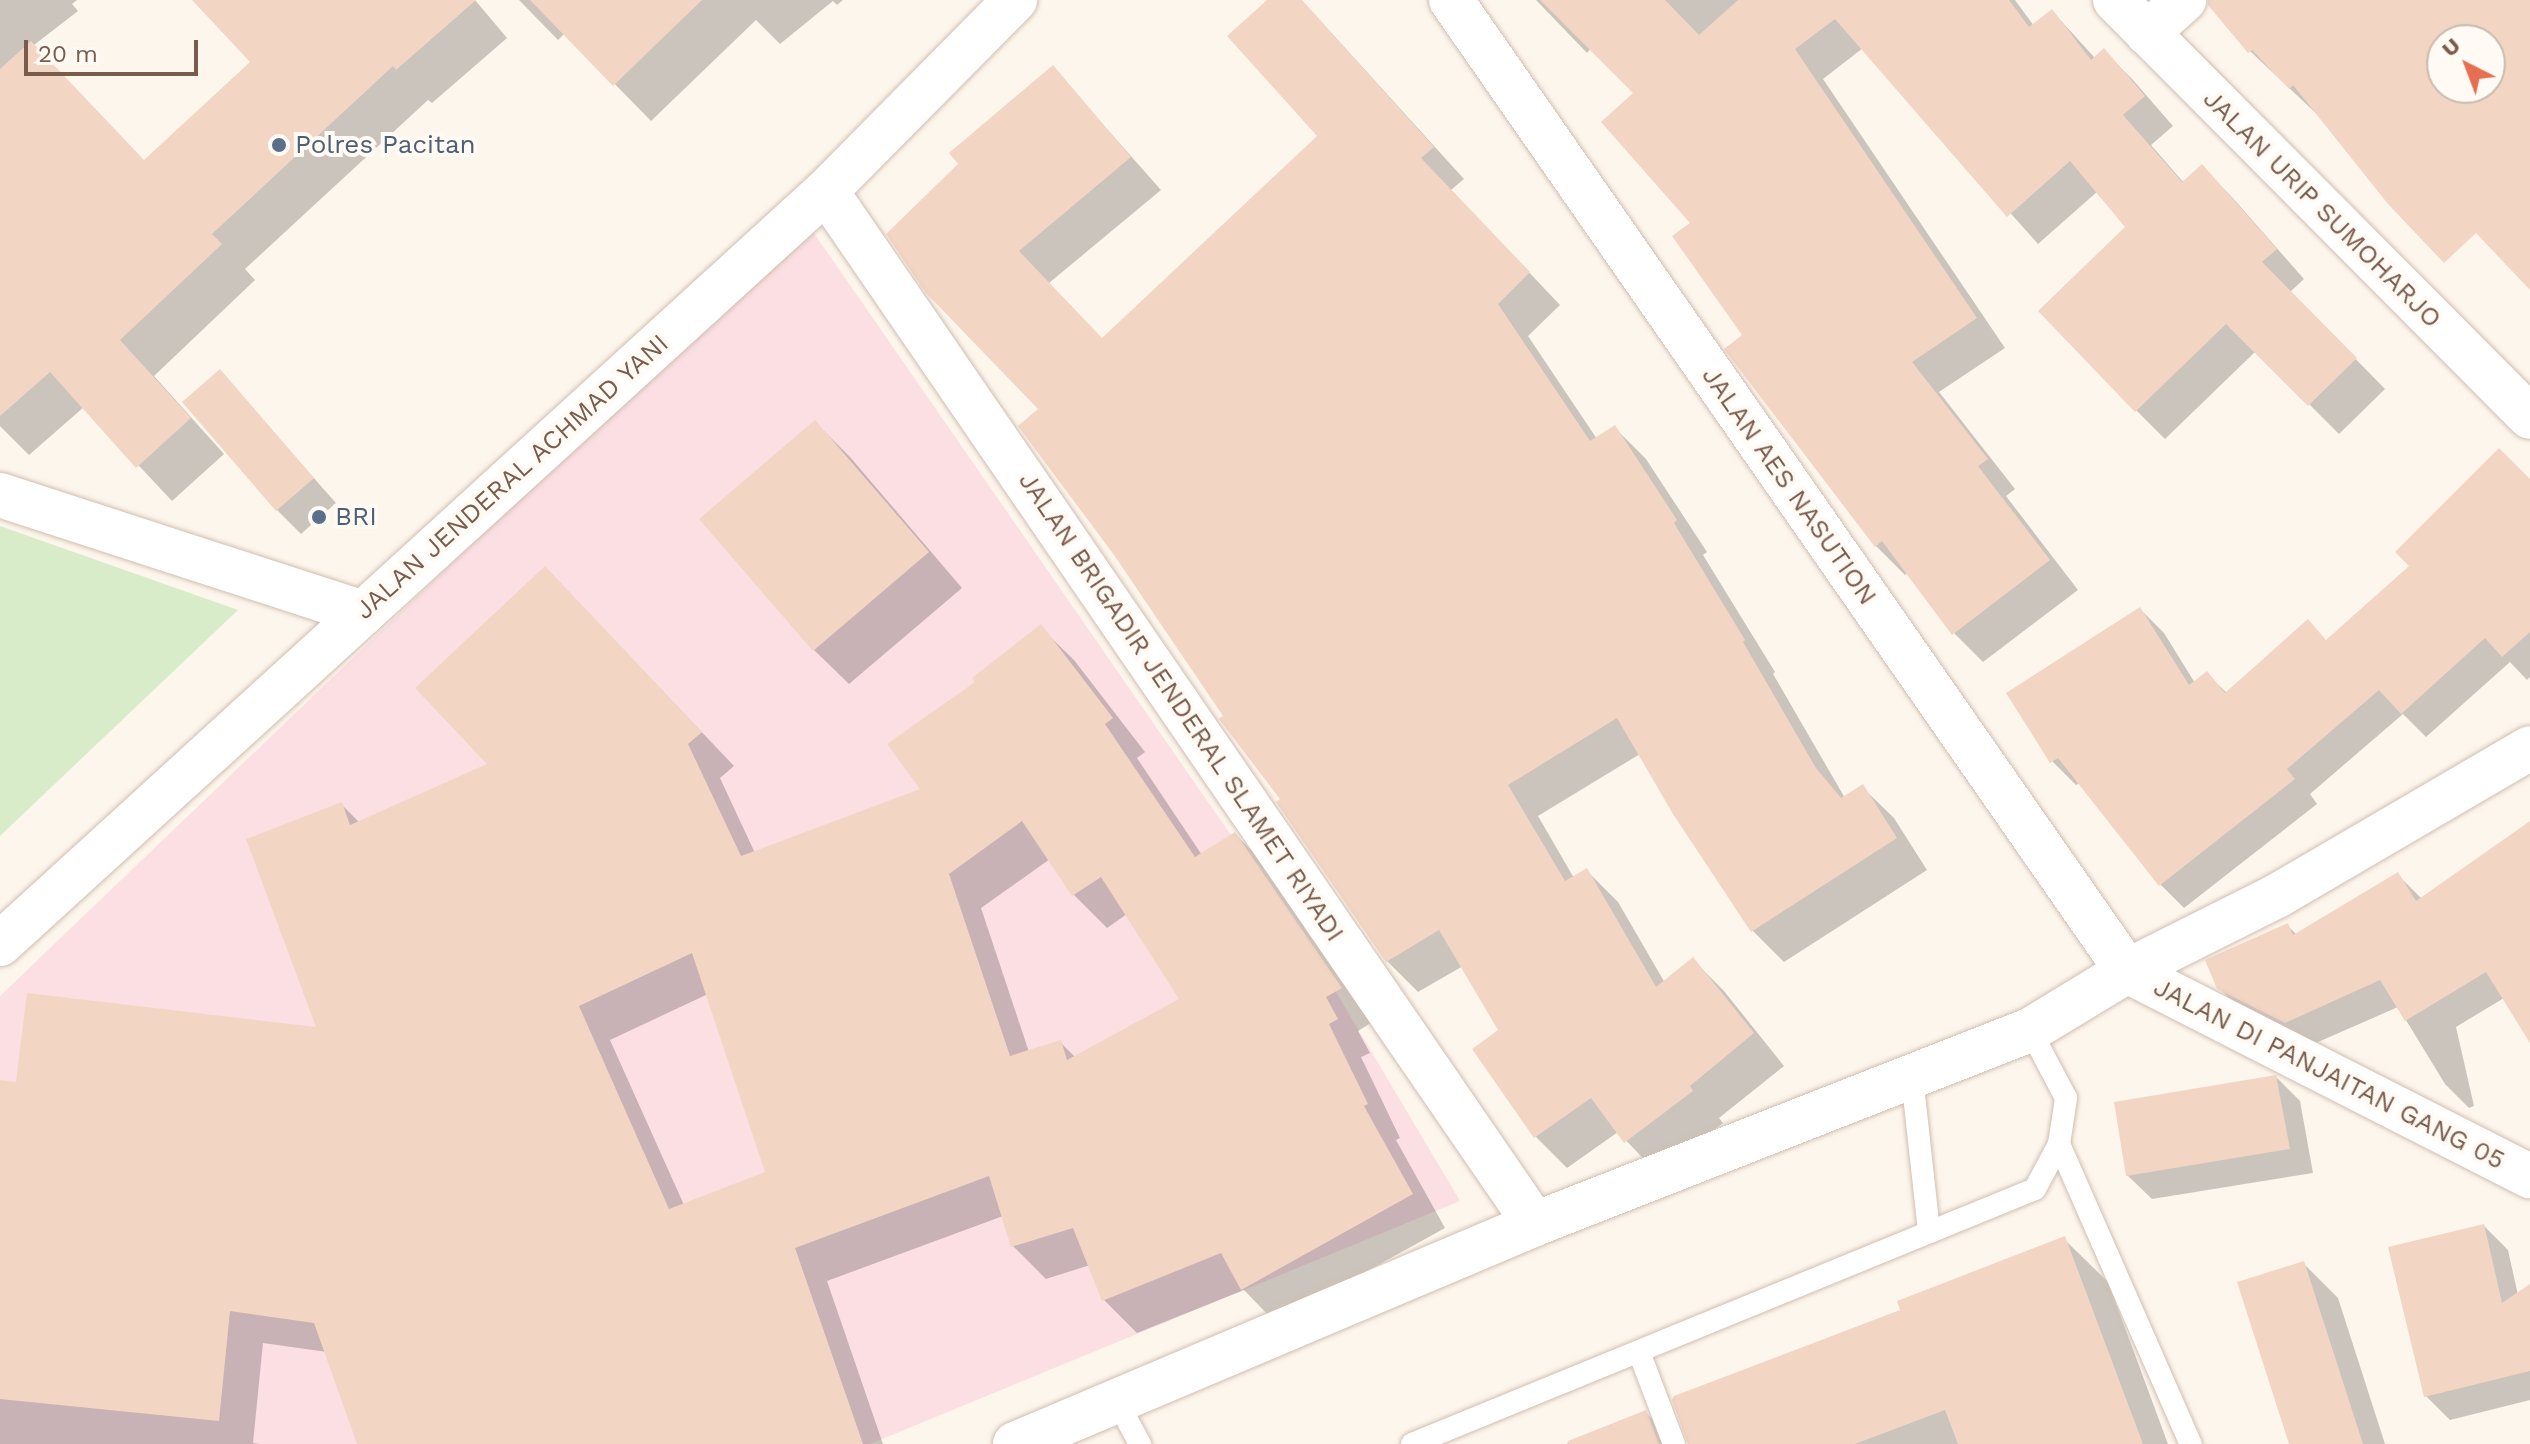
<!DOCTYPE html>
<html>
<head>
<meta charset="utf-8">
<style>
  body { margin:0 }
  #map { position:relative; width:2530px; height:1444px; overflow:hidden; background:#fdf6ec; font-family:"Work Sans",sans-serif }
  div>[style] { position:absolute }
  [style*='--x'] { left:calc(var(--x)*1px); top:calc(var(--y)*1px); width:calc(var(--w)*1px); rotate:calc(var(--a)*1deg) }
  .medical>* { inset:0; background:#fbdfe3 }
  .green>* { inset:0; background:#d8ecc9 }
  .shadow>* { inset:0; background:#0003 }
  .building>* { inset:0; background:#f3d5c3 }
  .roads { filter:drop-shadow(0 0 2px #d1beb0) drop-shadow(0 0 2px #d1beb0) }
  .service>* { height:22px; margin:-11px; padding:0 11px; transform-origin:11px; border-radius:11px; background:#fff }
  .minor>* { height:44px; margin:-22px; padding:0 22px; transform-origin:22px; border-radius:22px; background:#fff }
  .tertiary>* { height:44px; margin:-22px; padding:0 22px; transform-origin:22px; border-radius:22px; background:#fff }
  .secondary>* { height:44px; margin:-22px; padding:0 22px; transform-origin:22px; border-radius:22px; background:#fff }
  .dots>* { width:22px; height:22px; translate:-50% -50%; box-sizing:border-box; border:4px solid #fffaf3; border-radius:50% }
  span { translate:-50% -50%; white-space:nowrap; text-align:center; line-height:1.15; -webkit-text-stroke:8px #fffaf3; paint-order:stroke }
  .service-label { font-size:26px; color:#4e5e75 }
  .left { translate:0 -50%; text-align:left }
  .street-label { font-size:26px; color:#7a5c4d }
  .north { position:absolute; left:2426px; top:24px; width:80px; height:80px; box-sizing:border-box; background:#fffaf3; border:2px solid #cabbb1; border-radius:50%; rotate:318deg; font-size:22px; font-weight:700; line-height:32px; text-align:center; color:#7a5c4d }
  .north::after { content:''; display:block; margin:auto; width:28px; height:36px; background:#e76f51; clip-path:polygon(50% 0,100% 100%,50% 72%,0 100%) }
  .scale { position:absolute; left:24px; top:40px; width:174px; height:36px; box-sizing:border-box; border:4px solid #7a5c4d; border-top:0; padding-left:10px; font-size:24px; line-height:28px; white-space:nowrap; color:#7a5c4d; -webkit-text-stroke:6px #fffaf3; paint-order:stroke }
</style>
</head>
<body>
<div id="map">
  <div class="medical">
    <i style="clip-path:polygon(807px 223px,1314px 955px,1460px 1201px,870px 1444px,0 1444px,0 996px)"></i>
  </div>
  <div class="green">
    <i style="clip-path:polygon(0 526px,238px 610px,0 836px)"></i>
  </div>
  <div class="shadow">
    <i style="clip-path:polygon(0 0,77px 0,72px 4px,78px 11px,34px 45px,145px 162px,252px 62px,195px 0,475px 0,507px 38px,432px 103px,428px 100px,245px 269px,255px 280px,154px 376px,224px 454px,172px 501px,84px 407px,29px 455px,0 426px)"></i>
    <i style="clip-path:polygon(519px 0,843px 0,837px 5px,833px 1px,780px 44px,756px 20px,651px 121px,565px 33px,558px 40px)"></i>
    <i style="clip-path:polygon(1270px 0,1301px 0,1317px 17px,1464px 179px,1451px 190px,1560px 305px,1528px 336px,1597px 439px,1614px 427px,1646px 459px,1707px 552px,1703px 555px,1775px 672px,1773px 674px,1845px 798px,1862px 787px,1894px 818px,1927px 870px,1784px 962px,1753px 931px,1640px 754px,1538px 816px,1574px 878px,1587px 871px,1618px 902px,1665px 983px,1693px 960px,1724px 991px,1784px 1066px,1719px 1118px,1723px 1123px,1657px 1173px,1618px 1132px,1567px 1168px,1536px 1137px,1501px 1031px,1463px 966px,1418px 992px,1387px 961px,1226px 716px,1041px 410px,961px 165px,1053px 68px,1161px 190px,1049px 283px,1103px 340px,1320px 136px)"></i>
    <i style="clip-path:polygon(1536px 0,2015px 0,2034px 26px,2052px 11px,2095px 58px,2104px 51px,2133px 80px,2173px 126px,2151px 145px,2184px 183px,2202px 167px,2231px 196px,2304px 279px,2290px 292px,2385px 389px,2339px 434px,2256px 351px,2165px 439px,2136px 410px,2128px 227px,2098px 191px,2038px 244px,1863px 48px,1823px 79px,2005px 348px,1939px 392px,2015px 489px,2006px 496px,2078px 590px,1983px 662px,1954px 633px,1908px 573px,1905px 575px,1876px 546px,1727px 349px,1745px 335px,1636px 94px,1591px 48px,1587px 53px)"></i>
    <i style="clip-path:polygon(evenodd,2210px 0,2530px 0,2530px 124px,2323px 120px,2250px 51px,2210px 0,2442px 40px,2490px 40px,2490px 88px,2442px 88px,2442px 40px)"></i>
    <i style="clip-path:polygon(220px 372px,336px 503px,301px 534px,277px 510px)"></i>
    <i style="clip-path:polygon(815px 422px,850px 457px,962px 588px,849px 684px,814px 650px,702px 519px)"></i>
    <i style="clip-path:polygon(2530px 482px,2530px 677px,2527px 680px,2510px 662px,2426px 737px,2403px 714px,2310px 794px,2317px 804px,2184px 908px,2160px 884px,2080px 783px,2076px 785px,2052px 761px,2140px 609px,2164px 633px,2195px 683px,2207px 674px,2227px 693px,2327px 642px)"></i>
    <i style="clip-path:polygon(evenodd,578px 602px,734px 766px,720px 778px,755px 853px,923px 790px,977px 682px,1040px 627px,1074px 660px,1145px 752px,1137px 758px,1202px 855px,1235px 834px,1268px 867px,1374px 1021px,1358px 1031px,1370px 1053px,1361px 1057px,1400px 1138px,1396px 1140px,1445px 1228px,1275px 1322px,1244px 1290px,1137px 1333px,1104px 1300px,1090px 1265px,1046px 1279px,1013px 1246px,1003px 1216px,827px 1281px,883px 1444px,359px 1444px,327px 1352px,263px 1343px,253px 1443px,261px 1444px,0 1444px,0 1082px,18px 1084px,319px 1030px,341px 804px,360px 823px,490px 765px,578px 602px,1050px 859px,1074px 895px,1107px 928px,1127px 914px,1182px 1000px,1076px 1058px,1060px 1042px,1029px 1052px,981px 908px,1050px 859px,578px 602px,708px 994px,768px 1174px,684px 1205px,610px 1040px,708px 994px)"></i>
    <i style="clip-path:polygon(2530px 827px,2530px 1039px,2504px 998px,2456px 1027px,2474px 1106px,2469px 1108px,2445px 1084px,2398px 1007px,2309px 1046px,2243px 1012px,2219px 988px,2288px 926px,2297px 935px,2398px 875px,2422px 899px)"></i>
    <i style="clip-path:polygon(2276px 1077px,2300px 1101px,2313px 1173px,2152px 1199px,2127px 1175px)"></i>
    <i style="clip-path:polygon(2484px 1226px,2508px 1250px,2518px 1295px,2530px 1286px,2530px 1400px,2450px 1420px,2426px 1396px)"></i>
    <i style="clip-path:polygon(2064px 1239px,2108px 1282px,2168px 1444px,1689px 1444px,1903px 1311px)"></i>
    <i style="clip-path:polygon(2303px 1263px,2338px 1298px,2385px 1444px,2291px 1444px)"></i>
    <i style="clip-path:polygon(1646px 1413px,1677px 1444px,1566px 1444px)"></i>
  </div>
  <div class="building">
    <i style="clip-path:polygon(192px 0,476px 0,396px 70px,393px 66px,212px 234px,222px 244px,120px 340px,191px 418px,136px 468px,50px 372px,0 416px,0 69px,31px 41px,144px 160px,250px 62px)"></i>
    <i style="clip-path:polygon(530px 0,702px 0,613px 86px)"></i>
    <i style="clip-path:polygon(1267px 0,1302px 0,1434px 147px,1421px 158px,1530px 272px,1498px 304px,1590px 441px,1615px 425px,1677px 520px,1674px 523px,1745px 640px,1743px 642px,1816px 768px,1841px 798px,1863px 784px,1897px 838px,1751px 932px,1673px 814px,1617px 718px,1508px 785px,1565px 881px,1587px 868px,1656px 987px,1693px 957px,1754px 1033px,1690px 1086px,1693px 1091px,1624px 1143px,1591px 1098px,1534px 1138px,1472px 1049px,1498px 1030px,1439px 930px,1386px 962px,1276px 802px,1280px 799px,1219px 719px,1223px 716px,1114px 555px,1018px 426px,1038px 409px,926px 293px,886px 234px,958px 164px,949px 153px,1053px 65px,1131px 157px,1019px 251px,1102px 338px,1317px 136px,1227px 36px)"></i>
    <i style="clip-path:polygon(1540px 0,1665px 0,1699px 35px,1738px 0,2009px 0,2029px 27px,2052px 9px,2091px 60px,2104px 48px,2145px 96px,2123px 115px,2182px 182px,2202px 164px,2277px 249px,2262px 262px,2357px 358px,2308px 406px,2226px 324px,2135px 412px,2038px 311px,2125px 227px,2070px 161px,2007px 217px,1835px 19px,1795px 49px,1977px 318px,1912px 362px,1988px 459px,1978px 466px,2050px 560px,1952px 635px,1882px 541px,1875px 547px,1724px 349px,1742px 335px,1672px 236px,1690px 223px,1601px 122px,1633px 93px)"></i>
    <i style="clip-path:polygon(evenodd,2208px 0,2530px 0,2530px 290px,2476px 233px,2444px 263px,2388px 204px,2293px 85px,2289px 89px,2252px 50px,2248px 53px,2208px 5px,2208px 0,2442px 40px,2490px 40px,2490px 88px,2442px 88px,2442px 40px)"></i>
    <i style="clip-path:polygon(220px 369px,314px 478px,276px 511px,182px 402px)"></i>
    <i style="clip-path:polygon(815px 420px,929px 552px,813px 651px,699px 519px)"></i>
    <i style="clip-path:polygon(2499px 448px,2530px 479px,2530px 632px,2502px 657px,2485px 638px,2401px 714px,2379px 690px,2287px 769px,2295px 779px,2159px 886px,2058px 758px,2050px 763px,2006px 693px,2140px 607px,2189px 685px,2207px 671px,2225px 693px,2308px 619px,2326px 640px,2409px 566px,2395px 552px)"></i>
    <i style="clip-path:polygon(evenodd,545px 566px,702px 732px,688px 744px,741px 856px,920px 789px,887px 744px,975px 682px,972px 678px,1041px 624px,1113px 718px,1105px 724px,1195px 857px,1235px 832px,1342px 988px,1326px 997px,1338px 1019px,1329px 1024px,1368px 1104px,1364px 1106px,1413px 1194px,1241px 1290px,1221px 1253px,1102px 1301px,1073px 1228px,1011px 1247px,989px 1176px,795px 1248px,863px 1444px,357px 1444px,314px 1323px,230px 1311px,219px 1421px,0 1399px,0 1080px,16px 1082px,27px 993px,316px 1027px,246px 839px,342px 802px,350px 825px,487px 764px,415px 688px,545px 566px,1022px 821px,1072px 896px,1101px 877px,1179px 999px,1067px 1060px,1061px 1040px,1010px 1056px,949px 874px,1022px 821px,545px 566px,692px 953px,765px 1172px,669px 1209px,579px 1006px,692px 953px)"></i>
    <i style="clip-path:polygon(2530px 821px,2530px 1043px,2486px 972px,2405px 1021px,2380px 980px,2285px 1023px,2217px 989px,2205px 960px,2288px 923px,2293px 935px,2398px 872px,2416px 901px)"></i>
    <i style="clip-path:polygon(2276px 1075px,2290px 1149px,2126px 1176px,2114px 1102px)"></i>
    <i style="clip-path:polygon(2484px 1224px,2502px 1303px,2530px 1284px,2530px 1371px,2424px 1397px,2388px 1247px)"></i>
    <i style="clip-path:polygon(2065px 1236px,2143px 1444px,1958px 1444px,1945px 1410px,1855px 1444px,1688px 1444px,1672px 1400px,1674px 1396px,1900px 1310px,1897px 1301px)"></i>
    <i style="clip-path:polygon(2304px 1261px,2363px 1444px,2289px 1444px,2237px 1282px)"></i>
    <i style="clip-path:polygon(1646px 1410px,1659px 1444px,1569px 1444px,1568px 1441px)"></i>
  </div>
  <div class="roads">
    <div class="service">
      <i style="--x:1912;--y:1077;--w:156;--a:83.7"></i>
      <i style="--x:2059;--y:1144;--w:328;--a:66.3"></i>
      <i style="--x:1639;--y:1352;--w:98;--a:69.2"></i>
      <i style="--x:1117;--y:1401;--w:49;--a:61.9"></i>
      <i style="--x:1412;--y:1444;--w:673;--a:-22.26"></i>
      <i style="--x:2035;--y:1189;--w:51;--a:-61.9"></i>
      <i style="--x:2059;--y:1144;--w:47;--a:-81.3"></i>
      <i style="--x:2066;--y:1098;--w:77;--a:-117.9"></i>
    </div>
    <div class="minor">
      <i style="--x:2115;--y:0;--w:588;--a:45.14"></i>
      <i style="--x:2147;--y:33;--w:50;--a:-41.7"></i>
      <i style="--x:826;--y:191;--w:1253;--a:55.54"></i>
      <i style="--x:0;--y:495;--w:382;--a:18"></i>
      <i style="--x:2127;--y:971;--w:452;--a:27"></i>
    </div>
    <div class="tertiary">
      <i style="--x:1451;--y:0;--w:1183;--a:55.15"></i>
      <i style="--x:1015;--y:1444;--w:565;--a:-22.93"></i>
      <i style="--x:1535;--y:1224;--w:532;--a:-21.4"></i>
      <i style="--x:2030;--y:1030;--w:114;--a:-31.3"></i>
      <i style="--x:2127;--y:971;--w:168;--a:-26.6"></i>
      <i style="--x:2277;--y:896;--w:293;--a:-30.3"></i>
    </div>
    <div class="secondary">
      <i style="--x:0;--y:944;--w:1118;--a:-42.35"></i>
      <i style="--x:826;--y:191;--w:269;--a:-45.3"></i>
    </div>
  </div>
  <div class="dots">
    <i style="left:279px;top:145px;background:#5c6f8a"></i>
    <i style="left:319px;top:517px;background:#5c6f8a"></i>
  </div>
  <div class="service-label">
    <span class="left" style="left:295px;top:145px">Polres Pacitan</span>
    <span class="left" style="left:335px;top:517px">BRI</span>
  </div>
  <div class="street-label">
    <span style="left:2322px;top:209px;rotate:45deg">JALAN URIP SUMOHARJO</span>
    <span style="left:512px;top:477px;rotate:-42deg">JALAN JENDERAL ACHMAD YANI</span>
    <span style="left:1789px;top:486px;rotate:55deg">JALAN AES NASUTION</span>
    <span style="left:1181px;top:707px;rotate:56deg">JALAN BRIGADIR JENDERAL SLAMET RIYADI</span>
    <span style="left:2329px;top:1074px;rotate:27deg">JALAN DI PANJAITAN GANG 05</span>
  </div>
  <div class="north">U</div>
  <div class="scale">20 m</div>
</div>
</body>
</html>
